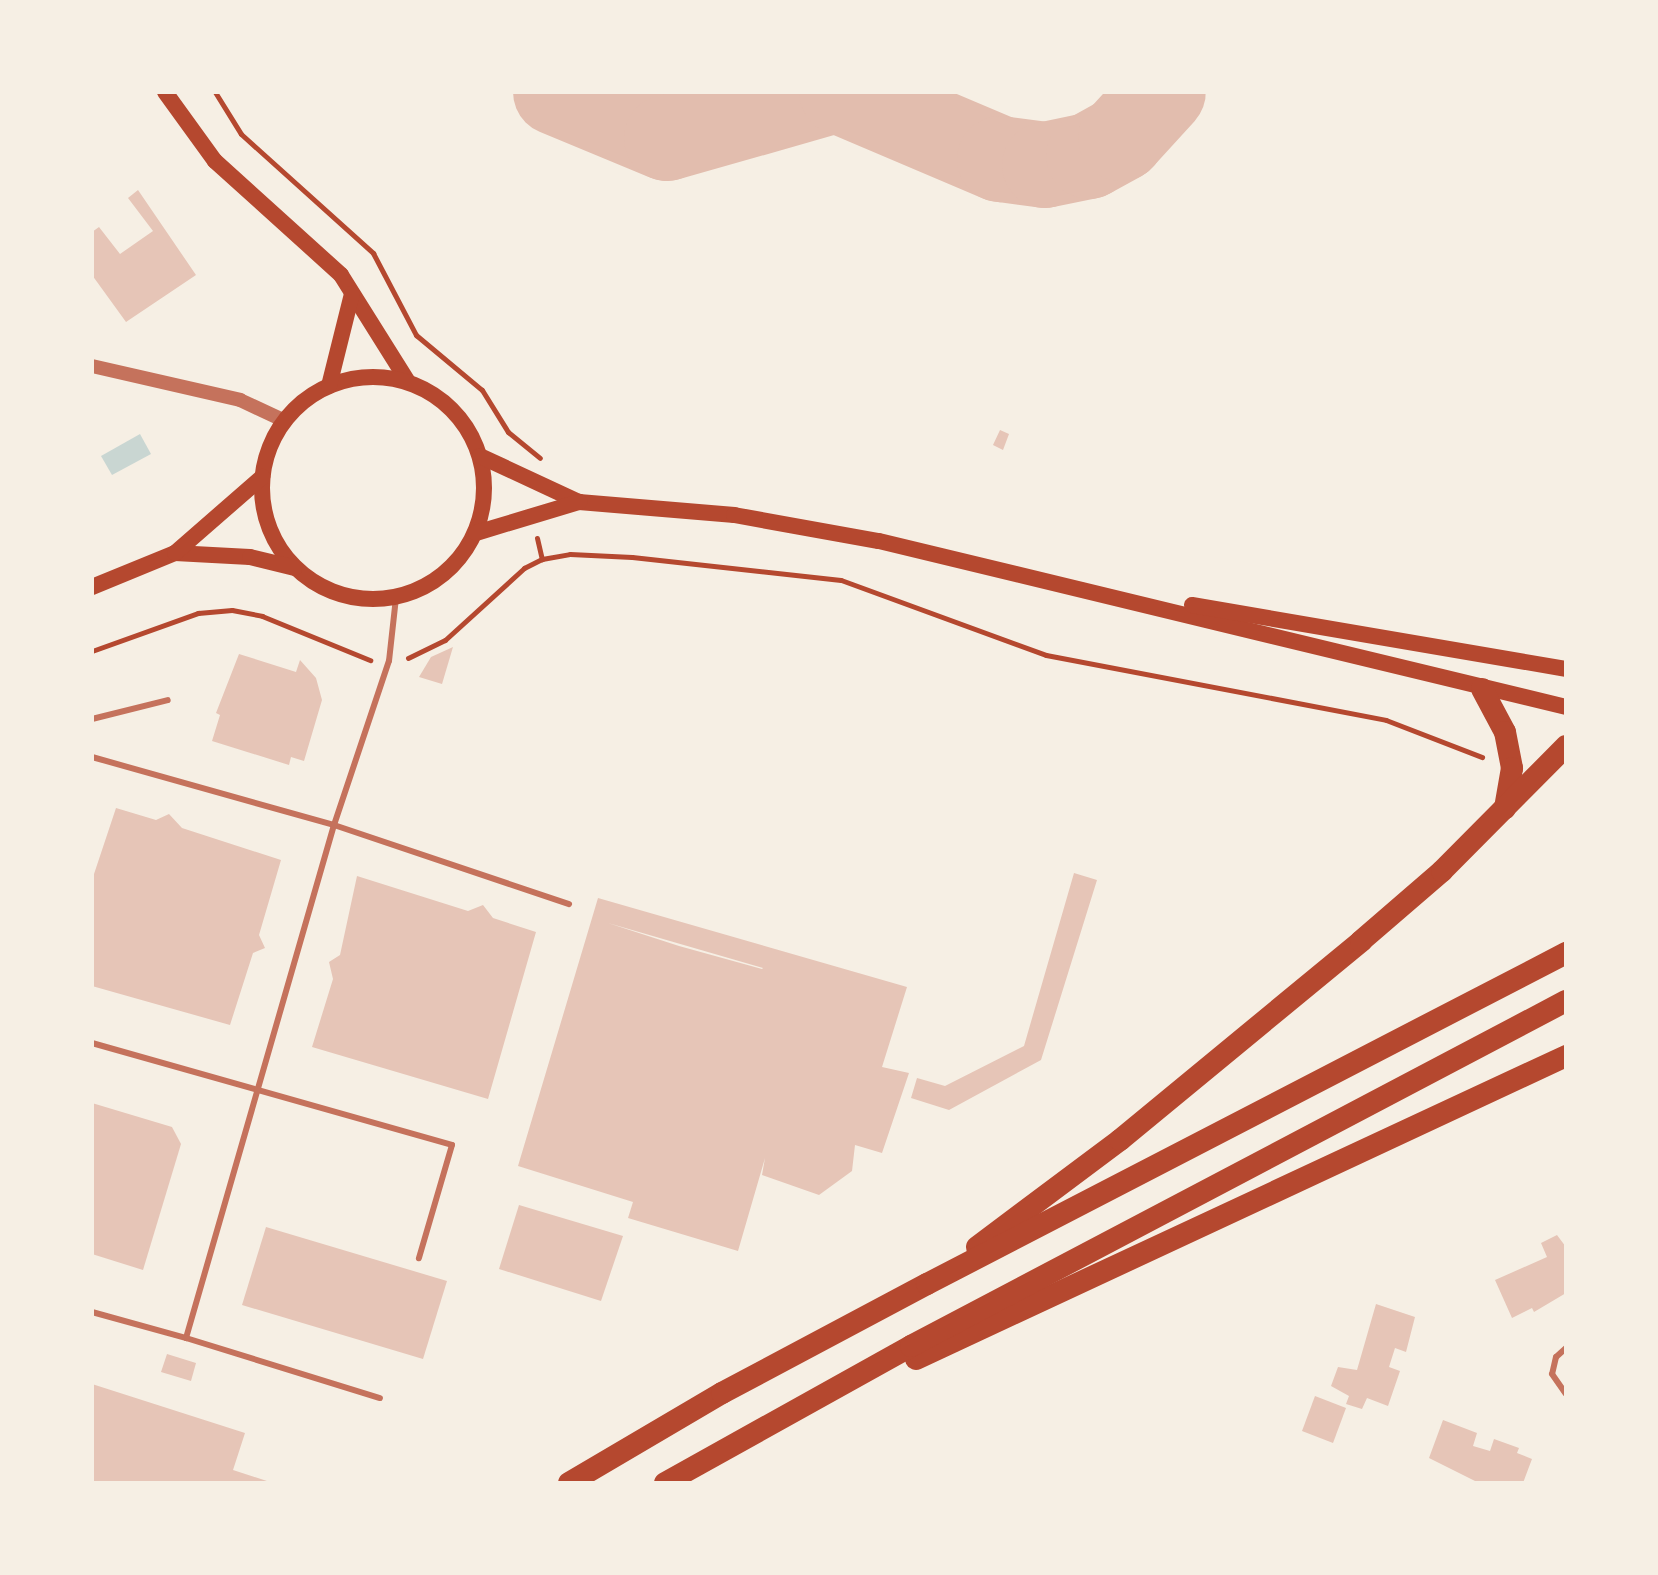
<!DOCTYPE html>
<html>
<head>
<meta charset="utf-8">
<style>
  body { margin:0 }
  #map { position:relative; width:1658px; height:1575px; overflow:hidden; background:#f6efe4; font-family:Karla,sans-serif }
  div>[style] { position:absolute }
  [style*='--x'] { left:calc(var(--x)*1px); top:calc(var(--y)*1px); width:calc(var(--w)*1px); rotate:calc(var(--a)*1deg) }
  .water>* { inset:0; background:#c9d6d2 }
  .taxiway>* { height:86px; margin:-43px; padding:0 43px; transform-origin:43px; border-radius:43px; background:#e2bdae }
  .building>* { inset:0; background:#e6c5b7 }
  .path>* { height:5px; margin:-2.5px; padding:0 2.5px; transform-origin:2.5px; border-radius:2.5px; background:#b5482f }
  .service>* { height:6px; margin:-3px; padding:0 3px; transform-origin:3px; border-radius:3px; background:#c5725c }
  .tertiary>* { height:14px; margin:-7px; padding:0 7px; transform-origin:7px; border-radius:7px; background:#c5725c }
  .secondary>* { height:16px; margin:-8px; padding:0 8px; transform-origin:8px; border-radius:8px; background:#b5482f }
  .secondary>.ring { margin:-8px; padding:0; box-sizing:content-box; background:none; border:16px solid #b5482f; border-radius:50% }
  .trunk>* { height:22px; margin:-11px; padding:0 11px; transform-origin:11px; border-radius:11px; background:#b5482f }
  span { translate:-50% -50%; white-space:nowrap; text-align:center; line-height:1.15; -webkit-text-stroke:8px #f6efe4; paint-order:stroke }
  .frame { position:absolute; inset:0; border:94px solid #f6efe4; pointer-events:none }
</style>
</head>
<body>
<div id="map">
  <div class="water">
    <i style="clip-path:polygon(140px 434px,151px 454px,112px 475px,101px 456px)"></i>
  </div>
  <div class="taxiway">
    <i style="--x:556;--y:92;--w:120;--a:22.5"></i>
    <i style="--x:667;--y:138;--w:167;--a:-15.9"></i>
    <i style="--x:842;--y:92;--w:172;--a:23"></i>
    <i style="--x:1000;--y:159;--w:45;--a:7.6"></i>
    <i style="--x:1045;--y:165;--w:45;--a:-11.6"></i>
    <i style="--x:1089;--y:156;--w:37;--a:-29"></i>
    <i style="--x:1121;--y:138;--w:62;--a:-47.6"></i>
  </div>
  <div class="building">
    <i style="clip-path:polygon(138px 190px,196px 275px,126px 322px,92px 275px,92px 232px,99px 227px,120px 254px,153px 231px,128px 198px)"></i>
    <i style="clip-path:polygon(1000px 430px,1009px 434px,1003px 450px,993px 445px)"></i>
    <i style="clip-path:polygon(453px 647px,442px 684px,419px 677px,431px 657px)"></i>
    <i style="clip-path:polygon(239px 654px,296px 672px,300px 660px,316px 678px,322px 700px,304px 761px,291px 757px,289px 765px,212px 741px,220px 715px,216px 713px)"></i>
    <i style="clip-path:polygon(116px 808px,156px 820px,169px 814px,182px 828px,281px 860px,259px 935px,265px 948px,253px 953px,230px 1025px,92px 986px,92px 880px)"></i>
    <i style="clip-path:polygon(1074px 873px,1097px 880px,1041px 1060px,949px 1110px,911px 1098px,917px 1078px,945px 1086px,1024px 1046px)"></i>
    <i style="clip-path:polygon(357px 876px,468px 911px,483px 905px,493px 918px,536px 932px,488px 1099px,312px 1047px,333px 979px,329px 962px,340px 955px)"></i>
    <i style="clip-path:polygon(evenodd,598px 898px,907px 987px,882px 1067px,909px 1073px,882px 1153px,855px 1145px,852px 1171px,819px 1195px,762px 1175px,765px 1158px,738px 1251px,628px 1218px,633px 1202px,518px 1166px,598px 898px,608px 923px,763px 968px,762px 969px,679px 946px,608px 923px)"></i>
    <i style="clip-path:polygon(92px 1103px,172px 1127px,181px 1144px,143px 1270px,92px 1254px)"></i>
    <i style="clip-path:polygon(519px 1205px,623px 1236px,601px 1301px,499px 1269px)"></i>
    <i style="clip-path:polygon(266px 1227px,447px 1281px,423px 1359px,242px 1305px)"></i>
    <i style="clip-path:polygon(1557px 1235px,1566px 1247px,1566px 1293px,1534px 1312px,1532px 1308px,1512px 1318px,1495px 1280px,1547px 1257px,1541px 1243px)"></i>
    <i style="clip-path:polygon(1376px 1304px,1415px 1317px,1406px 1352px,1395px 1348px,1389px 1367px,1400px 1371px,1388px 1406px,1367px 1398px,1362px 1409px,1346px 1404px,1349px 1396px,1331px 1386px,1338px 1367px,1357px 1370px)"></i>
    <i style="clip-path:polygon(167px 1354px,196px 1363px,191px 1381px,161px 1372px)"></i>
    <i style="clip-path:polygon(92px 1384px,245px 1433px,233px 1470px,273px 1483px,92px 1483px)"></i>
    <i style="clip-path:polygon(1315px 1396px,1346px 1408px,1333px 1443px,1302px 1431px)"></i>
    <i style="clip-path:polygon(1443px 1420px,1477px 1433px,1473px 1446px,1490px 1451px,1494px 1439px,1519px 1448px,1517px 1453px,1532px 1459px,1523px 1483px,1479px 1483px,1429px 1458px)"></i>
  </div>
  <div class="path">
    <i style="--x:215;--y:92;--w:49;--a:58.2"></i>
    <i style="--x:241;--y:134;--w:178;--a:42"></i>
    <i style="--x:373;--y:253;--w:93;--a:62.3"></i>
    <i style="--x:416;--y:335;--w:86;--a:39.8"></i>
    <i style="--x:482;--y:390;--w:49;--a:58.2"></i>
    <i style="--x:508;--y:432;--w:41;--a:39.1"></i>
    <i style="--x:537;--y:538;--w:22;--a:77"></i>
    <i style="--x:92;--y:651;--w:113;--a:-19.7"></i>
    <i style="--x:198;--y:613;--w:34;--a:-5"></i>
    <i style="--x:232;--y:610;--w:31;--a:11"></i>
    <i style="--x:262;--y:616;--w:117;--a:22.2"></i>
    <i style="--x:408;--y:658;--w:41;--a:-25.9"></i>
    <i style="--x:445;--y:640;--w:107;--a:-42.3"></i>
    <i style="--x:524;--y:568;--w:20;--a:-27"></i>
    <i style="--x:542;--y:559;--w:28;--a:-10"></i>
    <i style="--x:570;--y:554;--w:62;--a:2.8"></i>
    <i style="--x:632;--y:557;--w:210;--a:6.3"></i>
    <i style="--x:841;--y:580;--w:218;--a:20.1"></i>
    <i style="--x:1046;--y:655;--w:346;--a:10.8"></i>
    <i style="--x:1386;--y:720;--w:103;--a:21.1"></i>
  </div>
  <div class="service">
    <i style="--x:92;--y:719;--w:78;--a:-14"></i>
    <i style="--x:92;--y:757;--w:251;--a:15.7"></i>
    <i style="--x:334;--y:825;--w:248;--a:18.6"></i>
    <i style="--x:92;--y:1043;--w:374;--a:15.8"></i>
    <i style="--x:452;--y:1145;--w:118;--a:106.3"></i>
    <i style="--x:92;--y:1312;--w:98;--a:15.5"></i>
    <i style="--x:186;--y:1338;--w:534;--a:-73.91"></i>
    <i style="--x:334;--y:825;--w:173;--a:-71.5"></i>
    <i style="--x:389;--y:661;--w:63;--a:-83.7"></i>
    <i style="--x:186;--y:1338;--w:203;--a:17.2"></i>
    <i style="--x:1566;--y:1348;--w:13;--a:138"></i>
    <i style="--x:1556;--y:1357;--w:17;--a:103"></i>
    <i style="--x:1552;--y:1374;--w:24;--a:55"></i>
  </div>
  <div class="tertiary">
    <i style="--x:92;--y:366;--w:152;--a:12.9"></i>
    <i style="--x:240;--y:400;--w:50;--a:25"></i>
  </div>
  <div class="secondary">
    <i style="--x:165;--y:92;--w:85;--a:54.1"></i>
    <i style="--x:215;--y:161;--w:170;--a:42.1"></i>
    <i style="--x:341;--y:275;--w:126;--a:57.9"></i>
    <i class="ring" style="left:262px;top:377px;width:206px;height:206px"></i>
    <i style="--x:329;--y:386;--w:95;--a:-76"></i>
    <i style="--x:480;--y:456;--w:109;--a:24.9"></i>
    <i style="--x:579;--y:502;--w:156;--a:4.8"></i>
    <i style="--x:734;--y:515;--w:147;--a:10.2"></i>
    <i style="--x:879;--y:541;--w:707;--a:13.58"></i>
    <i style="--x:476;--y:533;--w:108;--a:-16.8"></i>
    <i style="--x:175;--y:553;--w:75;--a:3.1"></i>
    <i style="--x:250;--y:557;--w:46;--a:13.7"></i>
    <i style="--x:92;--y:587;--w:90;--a:-22.3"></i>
    <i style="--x:175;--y:553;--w:116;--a:-41.1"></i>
    <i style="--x:1192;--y:605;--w:379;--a:9.7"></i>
  </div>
  <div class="trunk">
    <i style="--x:1482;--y:689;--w:49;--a:61.9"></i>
    <i style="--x:1505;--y:732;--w:37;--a:79"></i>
    <i style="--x:1512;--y:768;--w:41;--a:99.9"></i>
    <i style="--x:977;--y:1247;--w:179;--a:-36.8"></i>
    <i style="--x:1120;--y:1140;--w:313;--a:-39.5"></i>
    <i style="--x:1361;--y:941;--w:107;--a:-40.8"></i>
    <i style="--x:1442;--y:871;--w:176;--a:-45.2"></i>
    <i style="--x:916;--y:1359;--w:717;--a:-24.99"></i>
    <i style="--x:569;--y:1483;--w:178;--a:-30.5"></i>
    <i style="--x:722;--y:1393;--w:232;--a:-28"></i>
    <i style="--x:927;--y:1284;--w:720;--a:-27.38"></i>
    <i style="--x:665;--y:1483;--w:282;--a:-29.1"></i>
    <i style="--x:911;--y:1346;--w:740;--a:-27.78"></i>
  </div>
  <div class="frame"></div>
</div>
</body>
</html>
